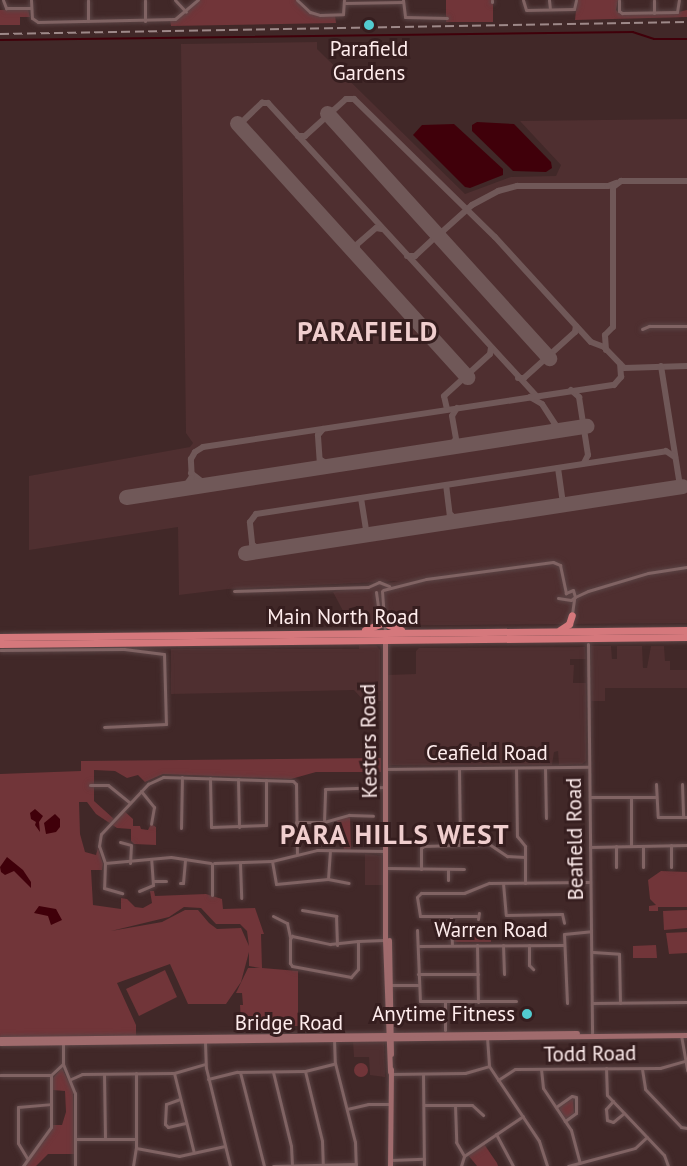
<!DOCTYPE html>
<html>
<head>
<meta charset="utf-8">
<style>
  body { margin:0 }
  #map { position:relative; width:687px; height:1166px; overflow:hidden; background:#412828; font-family:"PT Sans",sans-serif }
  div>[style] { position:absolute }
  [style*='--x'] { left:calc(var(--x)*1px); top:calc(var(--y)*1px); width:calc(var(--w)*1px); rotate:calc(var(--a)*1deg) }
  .built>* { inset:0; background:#4f2f30 }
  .green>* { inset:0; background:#713539 }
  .round { border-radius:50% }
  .water>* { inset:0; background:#40000a }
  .stream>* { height:1.5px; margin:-0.75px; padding:0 0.75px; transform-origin:0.75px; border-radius:0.75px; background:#40000a }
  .taxiway>* { height:6px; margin:-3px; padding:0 3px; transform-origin:3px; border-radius:3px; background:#705858 }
  .runway>* { height:15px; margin:-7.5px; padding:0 7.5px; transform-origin:7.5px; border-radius:7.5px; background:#705858 }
  .roads { filter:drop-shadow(0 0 2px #5b4546) drop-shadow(0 0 2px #5b4546) }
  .minor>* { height:3px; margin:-1.5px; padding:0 1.5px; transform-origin:1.5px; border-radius:1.5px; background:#806363 }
  .secondary>* { height:5px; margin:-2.5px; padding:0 2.5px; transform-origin:2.5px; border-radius:2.5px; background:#a06b6d }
  .trunk>* { height:7px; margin:-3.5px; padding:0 3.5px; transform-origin:3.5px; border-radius:3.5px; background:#d5787c }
  .rail>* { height:1.5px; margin-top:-0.75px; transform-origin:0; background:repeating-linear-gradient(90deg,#9e8989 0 9px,transparent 0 13.5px) }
  .dots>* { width:16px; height:16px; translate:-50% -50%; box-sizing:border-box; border:3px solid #361e1f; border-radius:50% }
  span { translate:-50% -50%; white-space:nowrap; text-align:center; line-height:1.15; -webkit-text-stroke:6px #361e1f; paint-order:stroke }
  .poi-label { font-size:21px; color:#feecec }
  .right { translate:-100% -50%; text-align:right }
  .street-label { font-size:21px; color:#feecec }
  .district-label { font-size:27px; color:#f0cece; font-weight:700; letter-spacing:1.5px }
</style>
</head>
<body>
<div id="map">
  <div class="built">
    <i style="clip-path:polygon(317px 42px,317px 49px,465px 194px,511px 177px,556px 176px,561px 165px,520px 121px,687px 119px,687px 623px,351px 626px,333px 592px,400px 581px,228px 589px,179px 595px,178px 527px,29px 550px,29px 476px,190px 447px,193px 443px,186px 433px,181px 44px)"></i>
    <i style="clip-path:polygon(359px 645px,377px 646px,380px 650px,381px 701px,364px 701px,354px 690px,171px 694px,171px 649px,359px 649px)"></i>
    <i style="clip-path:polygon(591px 646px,611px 646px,612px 659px,617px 659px,617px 646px,642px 646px,643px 668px,647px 668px,651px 646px,664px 646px,665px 661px,670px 661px,670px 670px,687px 670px,687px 688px,605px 688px,605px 701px,591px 701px)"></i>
    <i style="clip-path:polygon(585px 647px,586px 659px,570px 659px,570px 665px,574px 665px,573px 683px,586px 683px,586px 761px,582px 764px,559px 765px,558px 751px,554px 752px,552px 765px,389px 765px,388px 675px,416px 674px,416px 651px,419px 648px)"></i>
    <i style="clip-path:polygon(365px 854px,382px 856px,383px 885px,365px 885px)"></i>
    <i style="clip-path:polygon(384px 1041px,385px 1077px,370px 1075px,369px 1057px,354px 1057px,353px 1042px)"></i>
  </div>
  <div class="green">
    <i style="clip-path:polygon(198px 0,297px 0,314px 14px,335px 15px,336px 23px,171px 26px,170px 20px,182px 15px)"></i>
    <i style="clip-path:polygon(446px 0,493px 0,493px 22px,446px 22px)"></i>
    <i style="clip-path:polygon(577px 0,618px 0,616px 10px,620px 14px,674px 13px,687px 10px,687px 17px,575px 20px)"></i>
    <i style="clip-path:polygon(28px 9px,30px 17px,20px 17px,20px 25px,0 25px,0 10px)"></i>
    <i style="clip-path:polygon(evenodd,381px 758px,381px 772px,316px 772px,291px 779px,163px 774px,145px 782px,138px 775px,127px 778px,115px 771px,94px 770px,94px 801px,114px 819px,123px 810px,133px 819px,133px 826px,140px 826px,141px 829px,148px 830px,151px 824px,156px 827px,156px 845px,134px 844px,131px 841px,131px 829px,117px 828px,96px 814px,87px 802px,79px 802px,80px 834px,85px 852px,96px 855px,98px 848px,103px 864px,102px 870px,91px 870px,93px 905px,121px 909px,121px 898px,127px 899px,135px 907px,143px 908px,152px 903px,150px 891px,154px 891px,155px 896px,206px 894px,222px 899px,223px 909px,255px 908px,264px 934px,261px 934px,262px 968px,298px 971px,298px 1026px,246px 1026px,241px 1023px,240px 1005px,243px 1005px,242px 993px,236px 993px,248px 968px,260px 968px,249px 966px,249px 952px,241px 982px,226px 1004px,188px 1004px,170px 964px,117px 983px,136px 1025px,136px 1036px,0 1039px,0 774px,81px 771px,81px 761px,381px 758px,184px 907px,201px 908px,216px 924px,240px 924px,247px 931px,249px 946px,241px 928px,217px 929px,209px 923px,198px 910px,185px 910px,162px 922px,111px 931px,169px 917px,184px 907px)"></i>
    <i style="clip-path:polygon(350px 815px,351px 851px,344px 851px,343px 836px,337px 836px,337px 818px)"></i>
    <i style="clip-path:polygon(661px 871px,687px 872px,687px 907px,658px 907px,658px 911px,649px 911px,649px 906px,656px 905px,650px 899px,648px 880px)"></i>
    <i style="clip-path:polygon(687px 910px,687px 928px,664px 930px,663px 911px)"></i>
    <i style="clip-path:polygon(491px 928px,491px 942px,454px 942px,454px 929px)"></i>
    <i style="clip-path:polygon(687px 932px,687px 953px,669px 954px,666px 933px)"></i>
    <i style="clip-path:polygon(656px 945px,657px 958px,633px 958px,633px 946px)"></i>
    <i style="clip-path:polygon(165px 970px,177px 997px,139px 1016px,126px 989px)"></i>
    <i class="round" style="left:354px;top:1063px;width:14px;height:14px"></i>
    <i style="clip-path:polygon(62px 1068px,73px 1091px,74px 1154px,48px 1154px,36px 1166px,25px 1166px,25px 1161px,45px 1140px,53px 1125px,62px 1125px,66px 1112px,65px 1091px,53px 1090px,53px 1078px)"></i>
    <i style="clip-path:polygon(573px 1098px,574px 1113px,566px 1119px,559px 1108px)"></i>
    <i style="clip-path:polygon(484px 1144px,497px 1163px,498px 1166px,477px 1166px,468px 1155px)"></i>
  </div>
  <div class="water">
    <i style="clip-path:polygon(477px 122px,514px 124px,551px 162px,552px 168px,546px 172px,513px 171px,472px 131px,472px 125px)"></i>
    <i style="clip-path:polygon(454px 124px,503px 169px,503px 175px,470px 188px,465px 187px,413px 135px,422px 125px)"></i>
    <i style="clip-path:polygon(35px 809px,43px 816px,39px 822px,40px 832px,35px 825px,36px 822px,31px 819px,30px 813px)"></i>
    <i style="clip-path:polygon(55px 814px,60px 819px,60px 827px,56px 832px,46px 834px,44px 823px)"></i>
    <i style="clip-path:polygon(7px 857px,23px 870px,31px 882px,31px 888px,14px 871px,5px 875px,1px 872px,0 867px)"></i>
    <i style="clip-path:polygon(39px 906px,56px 909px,62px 920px,51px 925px,48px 916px,34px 913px)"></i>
  </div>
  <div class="stream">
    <i style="--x:0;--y:40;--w:633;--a:-0.72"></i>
    <i style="--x:633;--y:32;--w:22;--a:18"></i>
    <i style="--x:654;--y:39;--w:33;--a:0"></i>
  </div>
  <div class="taxiway">
    <i style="--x:333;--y:110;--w:7;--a:98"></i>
    <i style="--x:332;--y:117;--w:14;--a:51"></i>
    <i style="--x:248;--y:136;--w:10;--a:-127"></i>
    <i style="--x:242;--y:128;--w:6;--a:-90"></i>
    <i style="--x:242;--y:122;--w:28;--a:-44"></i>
    <i style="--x:262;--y:103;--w:6;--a:0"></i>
    <i style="--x:268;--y:103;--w:396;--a:47.5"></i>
    <i style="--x:298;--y:136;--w:7;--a:0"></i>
    <i style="--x:305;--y:136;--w:55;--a:-42.1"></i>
    <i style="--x:346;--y:99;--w:8;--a:0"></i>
    <i style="--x:354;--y:99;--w:197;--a:44.4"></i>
    <i style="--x:495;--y:237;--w:142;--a:47.6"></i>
    <i style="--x:591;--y:342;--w:14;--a:21"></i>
    <i style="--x:604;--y:347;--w:29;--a:46"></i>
    <i style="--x:624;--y:368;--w:63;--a:-1.8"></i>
    <i style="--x:341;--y:237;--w:16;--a:38"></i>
    <i style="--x:354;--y:247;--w:29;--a:-41"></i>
    <i style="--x:376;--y:228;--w:6;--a:9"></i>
    <i style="--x:357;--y:246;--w:7;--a:98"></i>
    <i style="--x:356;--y:253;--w:13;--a:51"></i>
    <i style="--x:450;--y:249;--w:14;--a:-126"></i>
    <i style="--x:442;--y:238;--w:7;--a:-82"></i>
    <i style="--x:443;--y:231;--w:39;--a:-42"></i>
    <i style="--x:472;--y:205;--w:30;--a:-28"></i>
    <i style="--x:498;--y:191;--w:20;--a:-15"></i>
    <i style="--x:517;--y:186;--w:91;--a:0"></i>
    <i style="--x:608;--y:186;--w:9;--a:-21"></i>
    <i style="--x:407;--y:256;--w:8;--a:0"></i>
    <i style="--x:415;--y:256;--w:26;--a:-43"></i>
    <i style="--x:434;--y:238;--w:6;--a:-90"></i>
    <i style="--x:434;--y:232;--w:11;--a:-128"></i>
    <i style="--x:538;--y:346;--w:11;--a:41"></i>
    <i style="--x:546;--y:353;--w:6;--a:0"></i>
    <i style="--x:606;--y:350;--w:15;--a:-94"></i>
    <i style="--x:605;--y:335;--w:11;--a:-45"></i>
    <i style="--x:613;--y:327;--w:140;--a:-90"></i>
    <i style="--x:613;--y:187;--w:10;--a:-37"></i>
    <i style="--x:621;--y:181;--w:66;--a:0"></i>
    <i style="--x:456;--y:365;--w:11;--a:49"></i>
    <i style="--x:463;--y:373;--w:6;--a:99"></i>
    <i style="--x:661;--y:366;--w:121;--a:81"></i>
    <i style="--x:518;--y:378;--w:6;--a:0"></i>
    <i style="--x:524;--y:378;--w:69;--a:-42"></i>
    <i style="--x:575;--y:332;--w:6;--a:-81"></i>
    <i style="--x:571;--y:390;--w:11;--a:41"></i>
    <i style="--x:579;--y:397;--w:59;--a:81.2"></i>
    <i style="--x:588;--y:455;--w:9;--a:117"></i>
    <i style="--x:457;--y:408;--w:9;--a:122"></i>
    <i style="--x:452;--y:416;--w:27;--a:80"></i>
    <i style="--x:457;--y:443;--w:30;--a:-2"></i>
    <i style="--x:447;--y:409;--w:13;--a:-103"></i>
    <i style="--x:444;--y:396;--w:62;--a:-42.4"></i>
    <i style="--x:490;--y:354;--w:6;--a:-81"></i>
    <i style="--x:557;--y:431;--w:20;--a:-11"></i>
    <i style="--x:577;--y:427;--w:8;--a:-45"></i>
    <i style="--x:527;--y:435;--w:22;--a:-10"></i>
    <i style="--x:549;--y:431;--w:9;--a:-49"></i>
    <i style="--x:555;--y:424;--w:24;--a:-123"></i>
    <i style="--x:542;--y:404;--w:14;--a:-150"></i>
    <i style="--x:424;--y:451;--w:26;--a:-9"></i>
    <i style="--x:450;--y:447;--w:9;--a:-54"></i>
    <i style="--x:321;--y:460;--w:9;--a:32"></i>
    <i style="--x:329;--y:465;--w:24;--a:-7"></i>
    <i style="--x:558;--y:468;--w:36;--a:82"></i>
    <i style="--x:292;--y:472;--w:29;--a:-14"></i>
    <i style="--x:320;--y:465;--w:30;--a:-94"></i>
    <i style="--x:318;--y:435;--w:8;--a:-50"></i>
    <i style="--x:191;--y:473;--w:16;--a:38"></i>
    <i style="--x:204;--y:483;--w:27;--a:-4"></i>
    <i style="--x:192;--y:481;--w:22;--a:-93"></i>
    <i style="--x:191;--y:459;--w:8;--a:-60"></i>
    <i style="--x:195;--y:452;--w:9;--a:-32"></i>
    <i style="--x:203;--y:447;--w:416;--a:-8.6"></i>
    <i style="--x:614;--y:385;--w:11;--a:-49"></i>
    <i style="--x:621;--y:377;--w:13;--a:-94"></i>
    <i style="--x:159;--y:492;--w:25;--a:-9"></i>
    <i style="--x:184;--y:488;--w:12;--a:-55"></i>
    <i style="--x:361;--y:498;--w:36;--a:81"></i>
    <i style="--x:450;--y:514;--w:9;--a:41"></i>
    <i style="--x:457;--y:520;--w:12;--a:-5"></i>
    <i style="--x:433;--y:524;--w:12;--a:-9"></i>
    <i style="--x:445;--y:522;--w:7;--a:-45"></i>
    <i style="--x:450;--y:517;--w:32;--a:-97"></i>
    <i style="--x:252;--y:544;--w:9;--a:41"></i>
    <i style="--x:259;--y:550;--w:17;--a:-3"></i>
    <i style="--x:253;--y:552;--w:30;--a:-96"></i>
    <i style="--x:250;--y:522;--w:10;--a:-53"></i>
    <i style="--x:256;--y:514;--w:415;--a:-8.7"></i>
    <i style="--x:666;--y:451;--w:11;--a:34"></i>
  </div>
  <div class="runway">
    <i style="--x:327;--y:113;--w:331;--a:47.8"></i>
    <i style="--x:237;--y:123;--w:343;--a:47.8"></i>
    <i style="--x:126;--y:497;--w:466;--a:-8.8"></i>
    <i style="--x:245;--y:553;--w:442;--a:-8.7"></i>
  </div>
  <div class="roads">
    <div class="minor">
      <i style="--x:3;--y:0;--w:9;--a:69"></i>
      <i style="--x:6;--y:8;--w:25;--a:0"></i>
      <i style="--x:31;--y:0;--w:18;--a:87"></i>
      <i style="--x:32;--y:18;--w:7;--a:34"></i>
      <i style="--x:38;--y:22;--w:137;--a:-1.3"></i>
      <i style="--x:175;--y:19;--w:30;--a:-40"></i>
      <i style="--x:88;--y:0;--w:21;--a:90"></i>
      <i style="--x:145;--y:0;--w:21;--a:90"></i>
      <i style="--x:175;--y:0;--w:16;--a:47"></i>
      <i style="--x:297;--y:0;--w:18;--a:43"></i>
      <i style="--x:310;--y:12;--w:10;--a:17"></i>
      <i style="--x:320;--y:15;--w:23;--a:-2"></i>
      <i style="--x:343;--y:14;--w:14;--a:-86"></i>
      <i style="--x:403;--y:0;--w:17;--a:83"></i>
      <i style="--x:405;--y:17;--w:42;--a:1.4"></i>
      <i style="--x:492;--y:0;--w:2;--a:90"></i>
      <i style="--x:523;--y:0;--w:10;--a:73"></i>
      <i style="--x:526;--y:10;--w:48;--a:-1.2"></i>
      <i style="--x:574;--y:9;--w:9;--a:-77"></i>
      <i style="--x:549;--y:0;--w:9;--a:84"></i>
      <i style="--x:619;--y:0;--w:11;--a:90"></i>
      <i style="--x:619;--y:11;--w:4;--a:34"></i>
      <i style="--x:622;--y:13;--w:55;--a:-1"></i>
      <i style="--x:677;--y:12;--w:12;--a:-81"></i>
      <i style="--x:654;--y:0;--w:13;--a:90"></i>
      <i style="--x:345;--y:3;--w:58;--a:-1"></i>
      <i style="--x:642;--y:329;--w:8;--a:-23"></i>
      <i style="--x:649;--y:326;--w:38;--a:0"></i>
      <i style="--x:383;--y:590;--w:44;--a:-14.3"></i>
      <i style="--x:426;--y:579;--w:128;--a:-7.6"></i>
      <i style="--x:553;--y:562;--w:8;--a:23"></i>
      <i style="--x:560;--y:565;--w:29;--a:78"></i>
      <i style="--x:234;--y:591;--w:134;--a:-1.7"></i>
      <i style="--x:368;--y:587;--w:12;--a:-24"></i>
      <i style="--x:379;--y:582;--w:11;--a:22"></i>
      <i style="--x:382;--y:591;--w:41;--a:85.8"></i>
      <i style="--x:376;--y:592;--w:30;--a:82"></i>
      <i style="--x:575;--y:597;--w:14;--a:-25"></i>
      <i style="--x:588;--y:591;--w:63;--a:-16.7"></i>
      <i style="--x:648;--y:573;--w:39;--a:-9"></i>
      <i style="--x:558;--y:598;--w:13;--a:9"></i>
      <i style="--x:571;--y:600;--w:5;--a:-37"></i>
      <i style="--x:575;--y:597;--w:7;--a:-106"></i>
      <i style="--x:573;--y:590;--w:8;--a:157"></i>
      <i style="--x:572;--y:614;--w:15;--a:-82"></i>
      <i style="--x:588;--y:644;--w:389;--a:89.4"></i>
      <i style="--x:0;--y:650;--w:124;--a:-0.5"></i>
      <i style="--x:124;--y:649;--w:40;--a:7.1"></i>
      <i style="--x:164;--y:654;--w:70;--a:88.4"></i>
      <i style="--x:166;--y:724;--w:62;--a:177.2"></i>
      <i style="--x:516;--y:768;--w:68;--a:89.2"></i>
      <i style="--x:517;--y:836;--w:13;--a:51"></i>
      <i style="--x:525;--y:846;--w:37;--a:90"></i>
      <i style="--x:545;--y:768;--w:50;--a:88.9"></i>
      <i style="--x:385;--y:769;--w:204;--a:-0.6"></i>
      <i style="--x:459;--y:769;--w:76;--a:89.2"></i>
      <i style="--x:210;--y:778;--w:49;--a:88.8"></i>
      <i style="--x:211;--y:827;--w:55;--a:-2.1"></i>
      <i style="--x:266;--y:825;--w:45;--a:-90"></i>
      <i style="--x:238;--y:779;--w:48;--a:88.8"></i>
      <i style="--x:656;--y:784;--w:33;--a:87"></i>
      <i style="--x:658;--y:817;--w:29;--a:0"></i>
      <i style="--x:682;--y:784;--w:33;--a:88"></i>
      <i style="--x:90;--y:785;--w:18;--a:0"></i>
      <i style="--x:108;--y:785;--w:28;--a:39"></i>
      <i style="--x:141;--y:791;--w:21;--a:51"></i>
      <i style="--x:154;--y:807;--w:17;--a:100"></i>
      <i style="--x:590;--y:797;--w:66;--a:0"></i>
      <i style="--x:631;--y:798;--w:47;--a:90"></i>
      <i style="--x:296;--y:822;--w:28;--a:0"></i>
      <i style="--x:324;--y:822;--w:26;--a:-16"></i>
      <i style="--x:349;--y:815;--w:24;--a:2"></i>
      <i style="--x:324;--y:822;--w:33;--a:-88"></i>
      <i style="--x:325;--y:789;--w:61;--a:-1.9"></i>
      <i style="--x:181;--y:828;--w:51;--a:-88.9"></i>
      <i style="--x:120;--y:842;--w:11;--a:15"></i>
      <i style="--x:131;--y:845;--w:18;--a:93"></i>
      <i style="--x:671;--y:845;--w:22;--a:90"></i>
      <i style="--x:643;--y:846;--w:21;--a:90"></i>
      <i style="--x:590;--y:847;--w:97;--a:-1.2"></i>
      <i style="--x:272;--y:861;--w:23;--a:80"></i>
      <i style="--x:276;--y:884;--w:52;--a:-5.5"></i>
      <i style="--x:328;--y:879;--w:21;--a:11"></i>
      <i style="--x:105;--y:863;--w:18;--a:-109"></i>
      <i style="--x:99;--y:846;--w:12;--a:-81"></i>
      <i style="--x:101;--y:834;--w:69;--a:-46.8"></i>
      <i style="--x:148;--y:784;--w:17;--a:-25"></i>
      <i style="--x:163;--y:777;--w:130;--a:1.8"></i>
      <i style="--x:293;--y:781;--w:4;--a:45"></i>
      <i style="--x:296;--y:784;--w:70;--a:89.2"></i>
      <i style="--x:105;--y:863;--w:66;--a:-5.2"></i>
      <i style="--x:171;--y:857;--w:40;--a:8.5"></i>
      <i style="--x:105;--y:863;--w:25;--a:92"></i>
      <i style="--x:104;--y:888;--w:19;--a:16"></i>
      <i style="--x:214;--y:863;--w:58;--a:-2"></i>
      <i style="--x:272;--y:861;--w:46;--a:-13.7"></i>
      <i style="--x:317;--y:850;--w:67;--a:0.9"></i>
      <i style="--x:240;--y:863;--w:35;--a:88"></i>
      <i style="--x:616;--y:867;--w:21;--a:-90"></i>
      <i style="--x:386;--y:868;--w:78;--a:0.7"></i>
      <i style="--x:421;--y:869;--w:21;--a:-90"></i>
      <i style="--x:421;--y:848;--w:4;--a:-34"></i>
      <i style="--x:424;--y:846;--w:65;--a:-1.8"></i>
      <i style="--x:489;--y:844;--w:22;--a:34"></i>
      <i style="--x:507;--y:856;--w:18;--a:3"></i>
      <i style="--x:448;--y:869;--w:11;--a:90"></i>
      <i style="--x:328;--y:879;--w:29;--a:-86"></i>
      <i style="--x:153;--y:881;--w:13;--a:0"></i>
      <i style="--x:180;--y:883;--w:3;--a:0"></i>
      <i style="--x:183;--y:883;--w:24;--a:-85"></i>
      <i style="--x:503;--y:883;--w:32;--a:85"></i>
      <i style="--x:506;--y:915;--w:56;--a:-1"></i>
      <i style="--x:562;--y:914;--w:9;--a:77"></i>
      <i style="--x:139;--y:891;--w:15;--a:-23"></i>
      <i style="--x:153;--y:885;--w:26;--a:-94"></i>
      <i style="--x:212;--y:895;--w:31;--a:-90"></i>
      <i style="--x:302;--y:910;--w:35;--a:10"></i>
      <i style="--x:336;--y:916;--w:29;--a:88"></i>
      <i style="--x:273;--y:916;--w:16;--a:27"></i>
      <i style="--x:287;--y:923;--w:14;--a:78"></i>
      <i style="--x:420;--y:916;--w:19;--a:-99"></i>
      <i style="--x:417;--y:897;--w:6;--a:-45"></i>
      <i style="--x:421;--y:893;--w:43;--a:0"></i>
      <i style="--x:464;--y:893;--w:27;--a:-22"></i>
      <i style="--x:489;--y:883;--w:100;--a:-0.6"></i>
      <i style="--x:420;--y:916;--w:57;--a:0"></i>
      <i style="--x:451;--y:917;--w:28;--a:88"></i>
      <i style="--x:478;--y:919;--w:6;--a:-81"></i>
      <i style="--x:417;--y:930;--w:71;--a:87.6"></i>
      <i style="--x:420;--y:1001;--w:96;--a:0"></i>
      <i style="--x:358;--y:941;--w:28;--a:90"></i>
      <i style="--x:358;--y:969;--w:11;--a:131"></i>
      <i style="--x:351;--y:977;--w:60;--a:-169.4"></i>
      <i style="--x:292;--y:966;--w:4;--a:-124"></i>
      <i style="--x:290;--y:963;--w:24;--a:-90"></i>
      <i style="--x:290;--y:939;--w:4;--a:-56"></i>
      <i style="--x:292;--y:936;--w:39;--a:12"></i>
      <i style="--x:330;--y:944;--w:28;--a:-6"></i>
      <i style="--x:358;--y:941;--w:26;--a:-2"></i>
      <i style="--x:477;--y:945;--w:57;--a:89"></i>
      <i style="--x:503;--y:945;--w:29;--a:88"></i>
      <i style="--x:529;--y:945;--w:20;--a:90"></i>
      <i style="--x:529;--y:965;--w:6;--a:45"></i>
      <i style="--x:419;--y:946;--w:145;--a:-0.4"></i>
      <i style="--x:593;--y:952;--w:26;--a:4"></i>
      <i style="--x:619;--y:954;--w:49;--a:88.8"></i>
      <i style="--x:418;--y:974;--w:60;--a:0"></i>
      <i style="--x:390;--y:985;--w:28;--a:0"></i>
      <i style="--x:445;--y:1002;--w:28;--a:90"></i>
      <i style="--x:567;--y:1003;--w:69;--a:-92.5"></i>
      <i style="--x:564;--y:934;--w:27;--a:-6"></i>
      <i style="--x:592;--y:1003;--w:95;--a:-0.6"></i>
      <i style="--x:681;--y:1035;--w:36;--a:80"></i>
      <i style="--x:487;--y:1037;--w:29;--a:86"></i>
      <i style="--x:489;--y:1066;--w:90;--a:56.3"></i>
      <i style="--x:539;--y:1141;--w:26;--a:72"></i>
      <i style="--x:334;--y:1039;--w:24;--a:88"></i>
      <i style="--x:335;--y:1063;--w:81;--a:75.8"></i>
      <i style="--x:355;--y:1142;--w:24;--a:88"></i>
      <i style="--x:63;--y:1042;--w:22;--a:90"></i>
      <i style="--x:63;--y:1064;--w:31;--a:68"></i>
      <i style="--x:75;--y:1093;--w:73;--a:90"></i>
      <i style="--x:205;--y:1042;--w:26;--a:88"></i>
      <i style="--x:206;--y:1068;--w:101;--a:76.2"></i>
      <i style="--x:606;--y:1068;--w:27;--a:88"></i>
      <i style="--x:607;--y:1095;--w:83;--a:46.5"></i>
      <i style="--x:664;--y:1155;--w:12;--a:70"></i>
      <i style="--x:541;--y:1069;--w:19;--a:84"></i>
      <i style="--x:543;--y:1088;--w:50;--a:56.3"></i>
      <i style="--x:571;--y:1130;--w:34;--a:75"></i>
      <i style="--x:642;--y:1069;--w:20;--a:81"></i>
      <i style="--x:645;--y:1089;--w:52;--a:46.5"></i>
      <i style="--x:681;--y:1127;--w:6;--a:9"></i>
      <i style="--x:305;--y:1071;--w:72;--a:76.3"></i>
      <i style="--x:322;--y:1141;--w:23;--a:88"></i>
      <i style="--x:240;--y:1072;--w:97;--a:75.7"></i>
      <i style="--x:273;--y:1072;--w:76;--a:76.3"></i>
      <i style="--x:291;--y:1146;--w:18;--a:87"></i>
      <i style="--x:174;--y:1073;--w:82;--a:76"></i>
      <i style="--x:104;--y:1074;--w:65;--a:89.1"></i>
      <i style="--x:390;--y:1074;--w:75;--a:-0.8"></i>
      <i style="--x:465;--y:1073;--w:25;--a:-16"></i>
      <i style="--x:423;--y:1074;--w:92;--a:89.4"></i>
      <i style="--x:0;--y:1075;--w:51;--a:0"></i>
      <i style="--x:51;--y:1075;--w:16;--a:-43"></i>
      <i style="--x:71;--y:1079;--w:12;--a:-24"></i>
      <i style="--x:82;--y:1074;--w:92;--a:-0.6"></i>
      <i style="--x:174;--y:1073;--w:32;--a:-16"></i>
      <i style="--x:208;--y:1079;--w:30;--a:-14"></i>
      <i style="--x:237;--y:1072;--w:68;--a:-0.8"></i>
      <i style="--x:305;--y:1071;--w:30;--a:-14"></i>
      <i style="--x:498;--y:1080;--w:20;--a:-33"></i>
      <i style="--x:515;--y:1069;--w:145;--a:-0.4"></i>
      <i style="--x:660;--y:1068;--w:25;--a:-16"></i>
      <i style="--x:180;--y:1099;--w:15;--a:160"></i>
      <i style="--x:166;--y:1104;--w:20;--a:93"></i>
      <i style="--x:165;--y:1124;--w:4;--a:45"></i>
      <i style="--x:168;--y:1127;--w:18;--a:-13"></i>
      <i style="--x:613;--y:1101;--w:11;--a:131"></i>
      <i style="--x:606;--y:1109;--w:11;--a:85"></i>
      <i style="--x:607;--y:1120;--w:6;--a:18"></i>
      <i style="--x:613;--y:1122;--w:14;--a:-39"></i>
      <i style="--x:424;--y:1105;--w:48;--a:0"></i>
      <i style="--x:472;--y:1105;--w:15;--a:42"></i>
      <i style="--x:455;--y:1105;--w:37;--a:88"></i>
      <i style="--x:456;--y:1142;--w:16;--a:60"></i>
      <i style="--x:556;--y:1107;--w:19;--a:-35"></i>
      <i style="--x:572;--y:1096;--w:4;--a:14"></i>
      <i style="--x:576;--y:1097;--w:16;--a:90"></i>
      <i style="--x:576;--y:1113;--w:14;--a:144"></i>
      <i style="--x:347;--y:1109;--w:22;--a:-13"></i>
      <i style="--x:368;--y:1104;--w:21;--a:0"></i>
      <i style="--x:496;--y:1134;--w:36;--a:62"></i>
      <i style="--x:76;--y:1139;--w:60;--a:0"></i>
      <i style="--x:136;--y:1148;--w:44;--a:10.5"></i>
      <i style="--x:179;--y:1156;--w:47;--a:-12.3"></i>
      <i style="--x:27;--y:1158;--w:17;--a:-121"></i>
      <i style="--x:18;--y:1143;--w:36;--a:-90"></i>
      <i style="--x:18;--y:1107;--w:33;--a:-5"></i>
      <i style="--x:390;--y:1160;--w:34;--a:-2"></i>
      <i style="--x:23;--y:1166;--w:48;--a:-54.3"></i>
      <i style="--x:51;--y:1127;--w:52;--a:-90"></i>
      <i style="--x:133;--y:1166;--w:18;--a:-81"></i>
      <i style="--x:136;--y:1148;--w:75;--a:-90"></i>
      <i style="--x:273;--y:1166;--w:83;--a:-1.4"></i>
      <i style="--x:461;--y:1166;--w:10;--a:-73"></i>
      <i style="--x:464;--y:1156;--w:71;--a:-34.1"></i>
      <i style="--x:568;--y:1166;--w:69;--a:-15"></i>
      <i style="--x:635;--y:1148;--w:16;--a:-43"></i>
    </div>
    <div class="secondary">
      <i style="--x:385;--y:636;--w:304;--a:90"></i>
      <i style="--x:385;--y:940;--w:132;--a:87.8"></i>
      <i style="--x:389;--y:940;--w:114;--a:89"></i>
      <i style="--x:0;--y:1039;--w:577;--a:-0.6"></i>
      <i style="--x:0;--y:1043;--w:687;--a:-0.67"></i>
      <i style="--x:390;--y:1166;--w:97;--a:-89.4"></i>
    </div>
    <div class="trunk">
      <i style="--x:384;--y:615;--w:11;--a:63"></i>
      <i style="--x:389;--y:625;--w:13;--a:23"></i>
      <i style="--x:365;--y:630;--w:16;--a:-22"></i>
      <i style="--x:560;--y:630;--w:11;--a:-34"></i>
      <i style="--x:569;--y:624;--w:9;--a:-72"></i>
      <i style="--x:0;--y:637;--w:687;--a:-0.58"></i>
      <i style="--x:0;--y:644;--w:687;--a:-0.58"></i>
    </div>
  </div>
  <div class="rail">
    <i style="--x:0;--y:34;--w:687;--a:-1"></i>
  </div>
  <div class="dots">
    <i style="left:369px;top:25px;background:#52ccd0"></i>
    <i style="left:527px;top:1014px;background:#52ccd0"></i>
  </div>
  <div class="poi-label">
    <span style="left:369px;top:61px">Parafield<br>Gardens</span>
    <span class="right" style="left:515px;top:1014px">Anytime Fitness</span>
  </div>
  <div class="street-label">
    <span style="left:343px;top:617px">Main North Road</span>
    <span style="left:369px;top:741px;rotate:-91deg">Kesters Road</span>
    <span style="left:487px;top:753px">Ceafield Road</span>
    <span style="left:575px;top:839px;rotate:-91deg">Beafield Road</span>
    <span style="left:491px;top:930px">Warren Road</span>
    <span style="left:289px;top:1023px">Bridge Road</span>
    <span style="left:590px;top:1054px;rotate:-1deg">Todd Road</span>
  </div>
  <div class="district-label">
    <span style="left:368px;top:332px">PARAFIELD</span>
    <span style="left:395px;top:835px">PARA HILLS WEST</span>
  </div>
</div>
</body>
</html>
